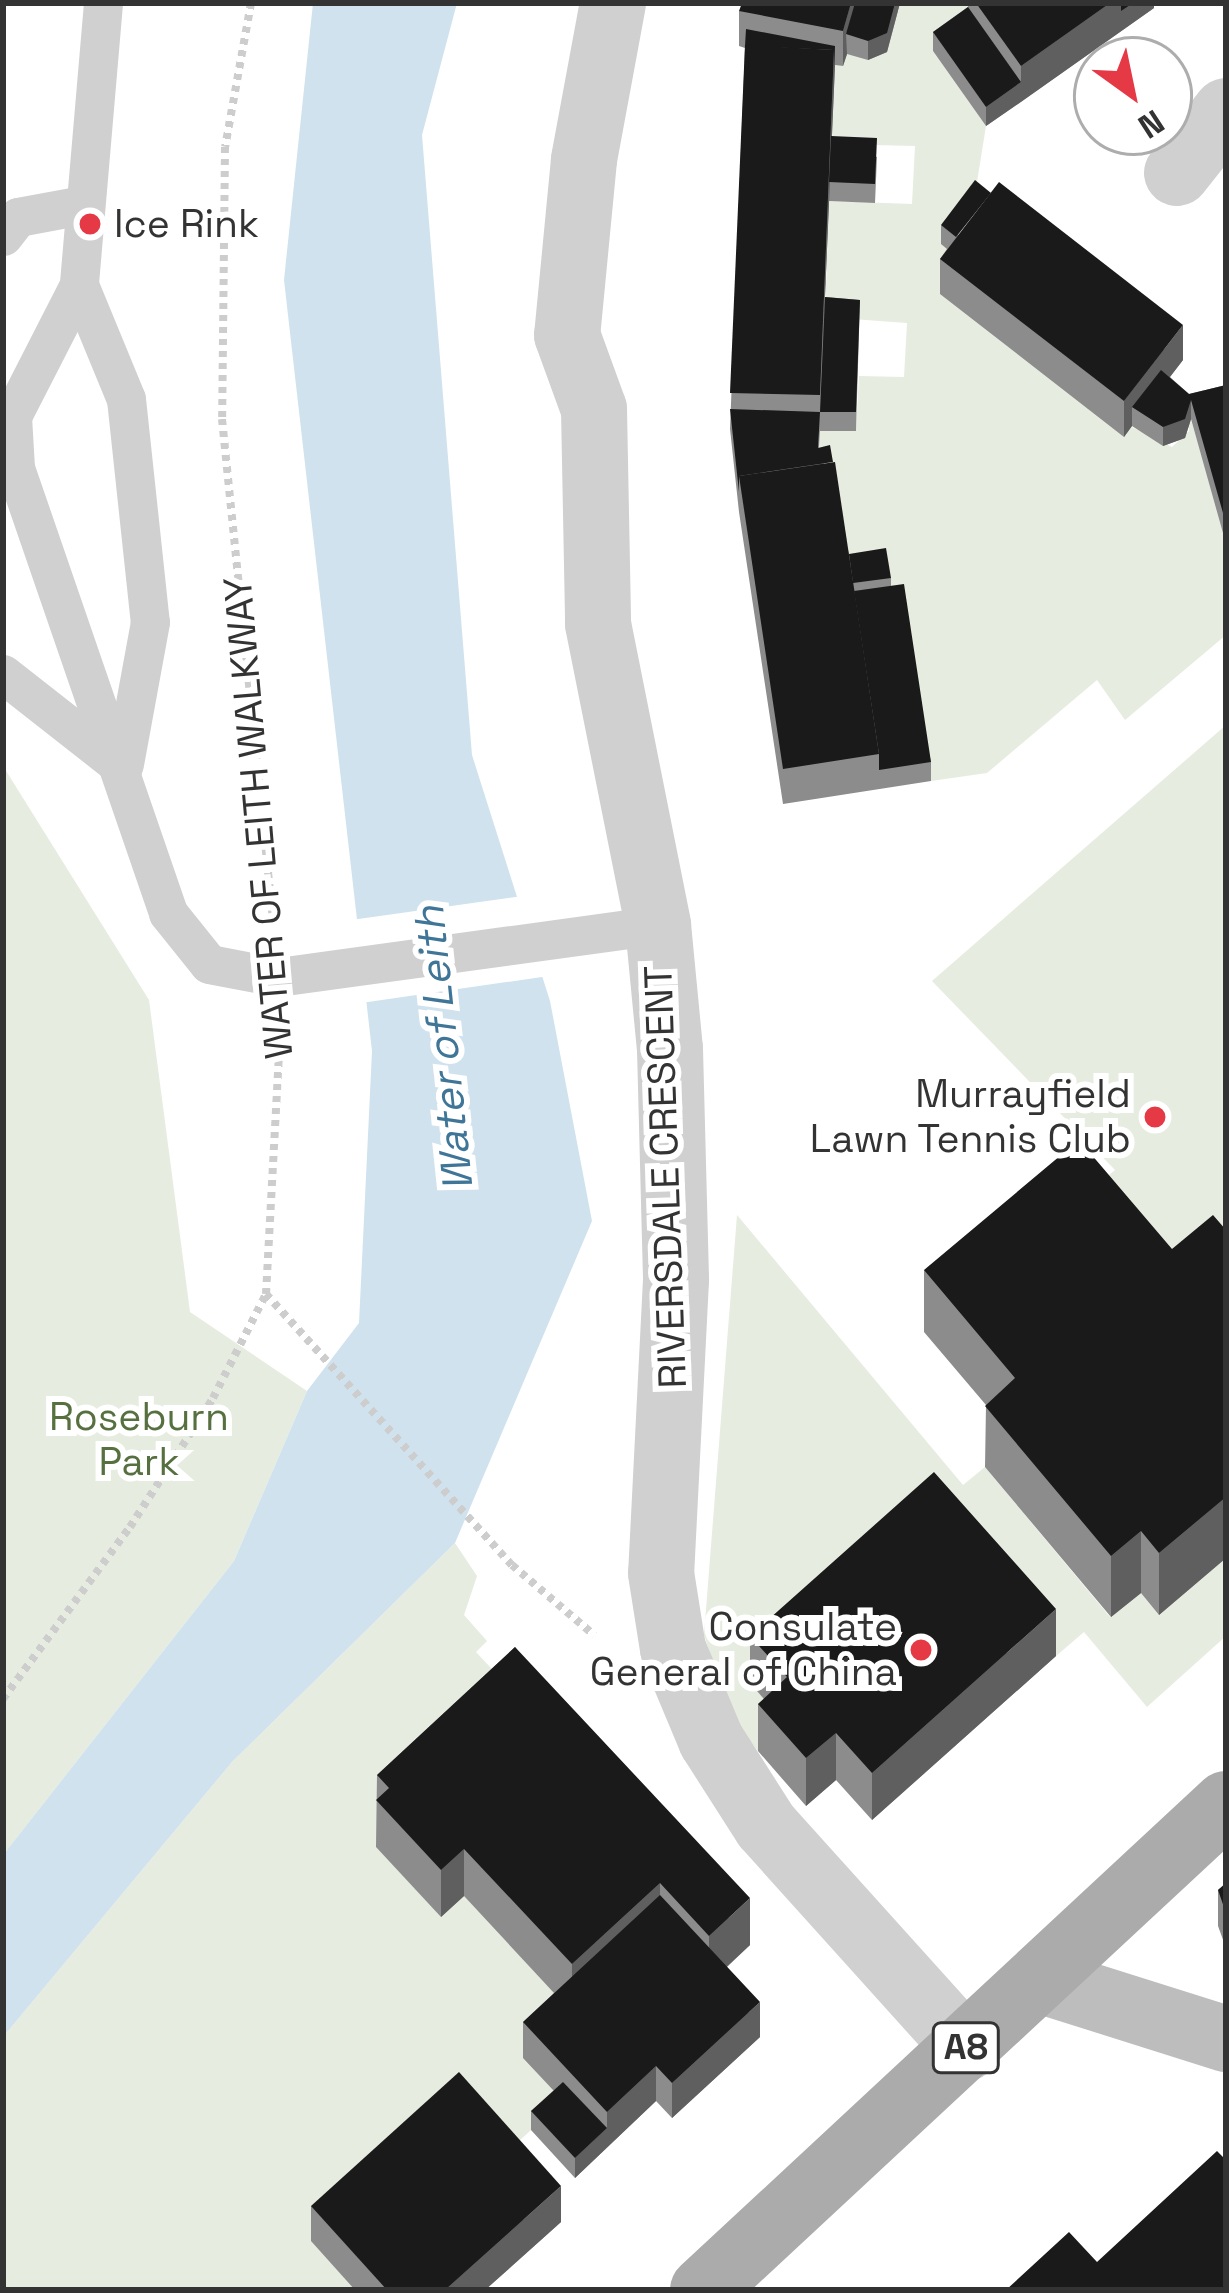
<!DOCTYPE html>
<html>
<head>
<meta charset="utf-8">
<style>
  body { margin:0 }
  #map { position:relative; width:1229px; height:2293px; overflow:hidden; background:#fff; font-family:"Space Grotesk",sans-serif }
  div>[style] { position:absolute }
  [style*='--x'] { left:calc(var(--x)*1px); top:calc(var(--y)*1px); width:calc(var(--w)*1px); rotate:calc(var(--a)*1deg) }
  .green>* { inset:0; background:#e6ecdf }
  .water>* { inset:0; background:#cfe2ee }
  .pier>* { inset:0; background:#fff }
  .path>* { height:8px; margin-top:-4px; transform-origin:0; background:repeating-linear-gradient(90deg,#cdcdcd 0 6px,transparent 0 12px) }
  .lane>* { height:39px; margin:-19.5px; padding:0 19.5px; transform-origin:19.5px; border-radius:19.5px; background:#d0d0d0 }
  .street>* { height:66px; margin:-33px; padding:0 33px; transform-origin:33px; border-radius:33px; background:#d0d0d0 }
  .secondary>* { height:66px; margin:-33px; padding:0 33px; transform-origin:33px; border-radius:33px; background:#bdbdbd }
  .primary>* { height:66px; margin:-33px; padding:0 33px; transform-origin:33px; border-radius:33px; background:#ababab }
  .wall>* { inset:0; background:#8c8c8c }
  .shaded-wall>* { inset:0; background:#5f5f5f }
  .building>* { inset:0; background:#1a1a1a }
  .dots>* { width:33px; height:33px; translate:-50% -50%; box-sizing:border-box; border:6px solid #fff; border-radius:50% }
  span { translate:-50% -50%; white-space:nowrap; text-align:center; line-height:1.15; -webkit-text-stroke:12px #fff; paint-order:stroke }
  .shield-label span { padding:3px 9px; background:#fff; border:3px solid; border-radius:9px; -webkit-text-stroke-width:0 }
  .shield-label { font-size:36px; color:#333; font-weight:700 }
  .poi-label { font-size:39px; color:#333 }
  .left { translate:0 -50%; text-align:left }
  .right { translate:-100% -50%; text-align:right }
  .street-label { font-size:39px; color:#333 }
  .park-label { font-size:39px; color:#56703f }
  .water-label { font-size:42px; color:#3f7597; font-style:italic }
  .frame { position:absolute; inset:0; border:6px solid #333; pointer-events:none }
  .north { position:absolute; left:1073px; top:36px; width:120px; height:120px; box-sizing:border-box; background:#fff; border:3px solid #adadad; border-radius:50%; rotate:147deg; font-size:33px; font-weight:700; line-height:48px; text-align:center; color:#333 }
  .north::after { content:''; display:block; margin:auto; width:42px; height:54px; background:#e63946; clip-path:polygon(50% 0,100% 100%,50% 72%,0 100%) }
</style>
</head>
<body>
<div id="map">
  <div class="green">
    <i style="clip-path:polygon(900px 3px,981px 3px,933px 51px,986px 126px,964px 263px,1123px 436px,1132px 427px,1172px 447px,1189px 431px,1189px 414px,1226px 532px,1226px 635px,1125px 720px,1097px 680px,987px 773px,931px 781px,847px 574px,818px 467px,820px 431px,856px 431px,859px 376px,904px 377px,907px 323px,825px 317px,829px 201px,912px 204px,915px 146px,832px 144px,835px 65px,843px 66px,846px 53px,887px 52px)"></i>
    <i style="clip-path:polygon(1226px 725px,1226px 1291px,1079px 1201px,1115px 1170px,932px 981px)"></i>
    <i style="clip-path:polygon(3px 766px,149px 1000px,190px 1312px,307px 1391px,234px 1561px,3px 1855px)"></i>
    <i style="clip-path:polygon(737px 1215px,963px 1485px,985px 1467px,1110px 1617px,1141px 1593px,1158px 1614px,1226px 1558px,1226px 1636px,1147px 1707px,1084px 1632px,1056px 1656px,934px 1520px,787px 1725px,758px 1751px,731px 1716px,704px 1635px)"></i>
    <i style="clip-path:polygon(455px 1543px,477px 1576px,464px 1615px,487px 1641px,476px 1652px,515px 1694px,441px 1917px,464px 1896px,572px 2012px,563px 2101px,355px 2290px,3px 2290px,3px 2037px,232px 1762px)"></i>
  </div>
  <div class="water">
    <i style="clip-path:polygon(313px 3px,457px 3px,422px 135px,472px 755px,550px 1001px,592px 1221px,455px 1543px,232px 1762px,3px 2037px,3px 1855px,234px 1561px,307px 1391px,359px 1323px,372px 1051px,284px 280px)"></i>
  </div>
  <div class="pier">
    <i style="clip-path:polygon(523px 896px,549px 976px,361px 1003px,351px 920px)"></i>
  </div>
  <div class="path">
    <i style="--x:251;--y:3;--w:146;--a:100.2"></i>
    <i style="--x:225;--y:147;--w:272;--a:90.6"></i>
    <i style="--x:222;--y:419;--w:499;--a:84.2"></i>
    <i style="--x:266;--y:1294;--w:366;--a:47.8"></i>
    <i style="--x:512;--y:1565;--w:108;--a:40.5"></i>
    <i style="--x:3;--y:1699;--w:214;--a:-53.6"></i>
    <i style="--x:130;--y:1527;--w:153;--a:-57.2"></i>
    <i style="--x:213;--y:1398;--w:117;--a:-63"></i>
    <i style="--x:266;--y:1294;--w:257;--a:-86.9"></i>
  </div>
  <div class="lane">
    <i style="--x:103;--y:3;--w:283;--a:94.9"></i>
    <i style="--x:79;--y:285;--w:123;--a:67.6"></i>
    <i style="--x:126;--y:399;--w:224;--a:83.9"></i>
    <i style="--x:150;--y:622;--w:144;--a:100.4"></i>
    <i style="--x:3;--y:236;--w:24;--a:-52"></i>
    <i style="--x:18;--y:217;--w:65;--a:-10.6"></i>
    <i style="--x:79;--y:285;--w:147;--a:117.1"></i>
    <i style="--x:12;--y:416;--w:52;--a:86.7"></i>
    <i style="--x:15;--y:468;--w:471;--a:71"></i>
    <i style="--x:168;--y:913;--w:65;--a:51.2"></i>
    <i style="--x:209;--y:964;--w:70;--a:10.7"></i>
    <i style="--x:278;--y:977;--w:384;--a:-7.8"></i>
    <i style="--x:3;--y:674;--w:152;--a:38.1"></i>
  </div>
  <div class="street">
    <i style="--x:613;--y:3;--w:160;--a:100.5"></i>
    <i style="--x:584;--y:160;--w:176;--a:95.5"></i>
    <i style="--x:567;--y:335;--w:79;--a:70"></i>
    <i style="--x:594;--y:409;--w:215;--a:88.9"></i>
    <i style="--x:598;--y:624;--w:307;--a:78.7"></i>
    <i style="--x:658;--y:925;--w:125;--a:84.5"></i>
    <i style="--x:670;--y:1049;--w:231;--a:88.5"></i>
    <i style="--x:676;--y:1280;--w:293;--a:92.9"></i>
    <i style="--x:661;--y:1573;--w:77;--a:81"></i>
    <i style="--x:673;--y:1649;--w:99;--a:67.3"></i>
    <i style="--x:711;--y:1740;--w:102;--a:57.4"></i>
    <i style="--x:766;--y:1826;--w:299;--a:48"></i>
    <i style="--x:1177;--y:173;--w:79;--a:-51.7"></i>
  </div>
  <div class="secondary">
    <i style="--x:1039;--y:1980;--w:196;--a:17.5"></i>
  </div>
  <div class="primary">
    <i style="--x:703;--y:2290;--w:714;--a:-42.9"></i>
  </div>
  <div class="wall">
    <i style="clip-path:polygon(900px 3px,887px 52px,868px 60px,847px 54px,843px 66px,835px 65px,832px 136px,877px 157px,875px 203px,829px 201px,825px 297px,860px 300px,856px 431px,820px 431px,819px 447px,849px 554px,891px 578px,891px 586px,931px 762px,931px 781px,783px 804px,739px 512px,730px 429px,745px 48px,739px 46px,739px 11px)"></i>
    <i style="clip-path:polygon(968px 3px,1154px 3px,1154px 8px,986px 126px,933px 51px,933px 32px,968px 7px)"></i>
    <i style="clip-path:polygon(941px 225px,1183px 360px,1170px 377px,1189px 394px,1226px 385px,1226px 532px,1223px 533px,1191px 419px,1185px 438px,1163px 446px,1132px 426px,1124px 437px,940px 294px,940px 259px,947px 249px,941px 244px)"></i>
    <i style="clip-path:polygon(1226px 1230px,1226px 1558px,1159px 1615px,1141px 1593px,1111px 1617px,985px 1467px,986px 1405px,924px 1332px,924px 1270px,1172px 1249px)"></i>
    <i style="clip-path:polygon(750px 1636px,1056px 1656px,872px 1820px,836px 1780px,806px 1806px,758px 1751px,758px 1704px,764px 1699px,750px 1683px)"></i>
    <i style="clip-path:polygon(515px 1647px,750px 1945px,727px 1967px,760px 2037px,672px 2118px,656px 2101px,575px 2178px,531px 2130px,531px 2111px,554px 2091px,523px 2058px,523px 2022px,554px 1993px,464px 1896px,441px 1917px,376px 1847px,377px 1775px)"></i>
    <i style="clip-path:polygon(1226px 1883px,1226px 1948px,1218px 1926px,1218px 1890px)"></i>
    <i style="clip-path:polygon(311px 2206px,561px 2222px,485px 2290px,355px 2290px,311px 2241px)"></i>
  </div>
  <div class="shaded-wall">
    <i style="clip-path:polygon(851px 3px,861px 3px,846px 34px,847px 54px,843px 66px,843px 31px)"></i>
    <i style="clip-path:polygon(895px 3px,900px 3px,887px 52px,868px 60px,868px 41px)"></i>
    <i style="clip-path:polygon(1110px 3px,1154px 3px,1154px 8px,1021px 102px,1021px 66px)"></i>
    <i style="clip-path:polygon(835px 46px,835px 65px,820px 412px,834px 50px)"></i>
    <i style="clip-path:polygon(1021px 82px,1021px 102px,986px 126px,986px 107px)"></i>
    <i style="clip-path:polygon(1183px 325px,1183px 360px,1142px 413px,1132px 407px,1132px 426px,1124px 437px,1124px 401px)"></i>
    <i style="clip-path:polygon(1191px 400px,1191px 419px,1185px 438px,1163px 446px,1163px 427px)"></i>
    <i style="clip-path:polygon(1226px 512px,1226px 532px,1223px 533px,1223px 513px)"></i>
    <i style="clip-path:polygon(1226px 1497px,1226px 1558px,1159px 1615px,1159px 1553px)"></i>
    <i style="clip-path:polygon(1141px 1531px,1141px 1593px,1111px 1617px,1111px 1556px)"></i>
    <i style="clip-path:polygon(1056px 1609px,1056px 1656px,872px 1820px,872px 1773px)"></i>
    <i style="clip-path:polygon(836px 1733px,836px 1780px,806px 1806px,806px 1758px)"></i>
    <i style="clip-path:polygon(464px 1849px,464px 1896px,441px 1917px,441px 1870px)"></i>
    <i style="clip-path:polygon(660px 1883px,660px 1931px,572px 2012px,572px 1964px)"></i>
    <i style="clip-path:polygon(750px 1898px,750px 1945px,709px 1983px,709px 1936px)"></i>
    <i style="clip-path:polygon(760px 2002px,760px 2037px,672px 2118px,672px 2083px)"></i>
    <i style="clip-path:polygon(656px 2066px,656px 2101px,575px 2178px,575px 2158px,607px 2128px,607px 2112px)"></i>
    <i style="clip-path:polygon(561px 2186px,561px 2222px,485px 2290px,445px 2290px)"></i>
  </div>
  <div class="building">
    <i style="clip-path:polygon(742px 3px,851px 3px,843px 31px,739px 11px)"></i>
    <i style="clip-path:polygon(855px 3px,895px 3px,887px 33px,868px 41px,846px 34px)"></i>
    <i style="clip-path:polygon(976px 3px,1110px 3px,1021px 66px)"></i>
    <i style="clip-path:polygon(1121px 3px,1133px 3px,1121px 11px)"></i>
    <i style="clip-path:polygon(968px 7px,1021px 82px,986px 107px,933px 32px)"></i>
    <i style="clip-path:polygon(746px 29px,835px 46px,834px 66px,834px 50px,745px 46px)"></i>
    <i style="clip-path:polygon(745px 45px,834px 50px,820px 395px,730px 393px)"></i>
    <i style="clip-path:polygon(831px 136px,877px 138px,875px 184px,829px 182px)"></i>
    <i style="clip-path:polygon(975px 180px,991px 193px,956px 237px,941px 225px)"></i>
    <i style="clip-path:polygon(999px 182px,1183px 325px,1124px 401px,940px 259px)"></i>
    <i style="clip-path:polygon(825px 297px,860px 300px,856px 412px,820px 412px)"></i>
    <i style="clip-path:polygon(1161px 370px,1189px 394px,1226px 385px,1226px 512px,1223px 513px,1191px 400px,1185px 419px,1163px 427px,1132px 407px)"></i>
    <i style="clip-path:polygon(730px 409px,820px 412px,818px 448px,830px 445px,833px 462px,739px 476px,739px 492px)"></i>
    <i style="clip-path:polygon(835px 462px,879px 754px,783px 769px,739px 476px)"></i>
    <i style="clip-path:polygon(886px 548px,891px 578px,853px 583px,849px 554px)"></i>
    <i style="clip-path:polygon(904px 584px,931px 762px,879px 770px,879px 754px,854px 591px)"></i>
    <i style="clip-path:polygon(1079px 1140px,1172px 1249px,1213px 1215px,1226px 1230px,1226px 1497px,1159px 1553px,1141px 1531px,1111px 1556px,985px 1406px,1015px 1378px,924px 1270px)"></i>
    <i style="clip-path:polygon(934px 1472px,1056px 1609px,872px 1773px,836px 1733px,806px 1758px,758px 1704px,787px 1677px,750px 1636px)"></i>
    <i style="clip-path:polygon(515px 1647px,750px 1898px,709px 1936px,660px 1883px,572px 1964px,464px 1849px,441px 1870px,376px 1800px,389px 1788px,377px 1775px)"></i>
    <i style="clip-path:polygon(1226px 1883px,1226px 1913px,1218px 1890px)"></i>
    <i style="clip-path:polygon(660px 1895px,760px 2002px,672px 2083px,656px 2066px,607px 2112px,523px 2022px)"></i>
    <i style="clip-path:polygon(459px 2072px,561px 2186px,445px 2290px,387px 2290px,311px 2206px)"></i>
    <i style="clip-path:polygon(563px 2082px,607px 2128px,575px 2158px,531px 2111px)"></i>
    <i style="clip-path:polygon(1217px 2151px,1226px 2160px,1226px 2290px,1006px 2290px,1069px 2232px,1097px 2262px)"></i>
  </div>
  <div class="dots">
    <i style="left:90px;top:224px;background:#e63946"></i>
    <i style="left:1155px;top:1117px;background:#e63946"></i>
    <i style="left:921px;top:1650px;background:#e63946"></i>
  </div>
  <div class="shield-label">
    <span style="left:966px;top:2048px">A8</span>
  </div>
  <div class="poi-label">
    <span class="left" style="left:114px;top:224px">Ice Rink</span>
    <span class="right" style="left:1131px;top:1117px">Murrayfield<br>Lawn Tennis Club</span>
    <span class="right" style="left:897px;top:1650px">Consulate<br>General of China</span>
  </div>
  <div class="street-label">
    <span style="left:259px;top:818px;rotate:-95deg">WATER OF LEITH WALKWAY</span>
    <span style="left:666px;top:1177px;rotate:-92deg">RIVERSDALE CRESCENT</span>
  </div>
  <div class="park-label">
    <span style="left:139px;top:1440px">Roseburn<br>Park</span>
  </div>
  <div class="water-label">
    <span style="left:444px;top:1049px;rotate:-96deg">Water of Leith</span>
  </div>
  <div class="frame"></div>
  <div class="north">N</div>
</div>
</body>
</html>
